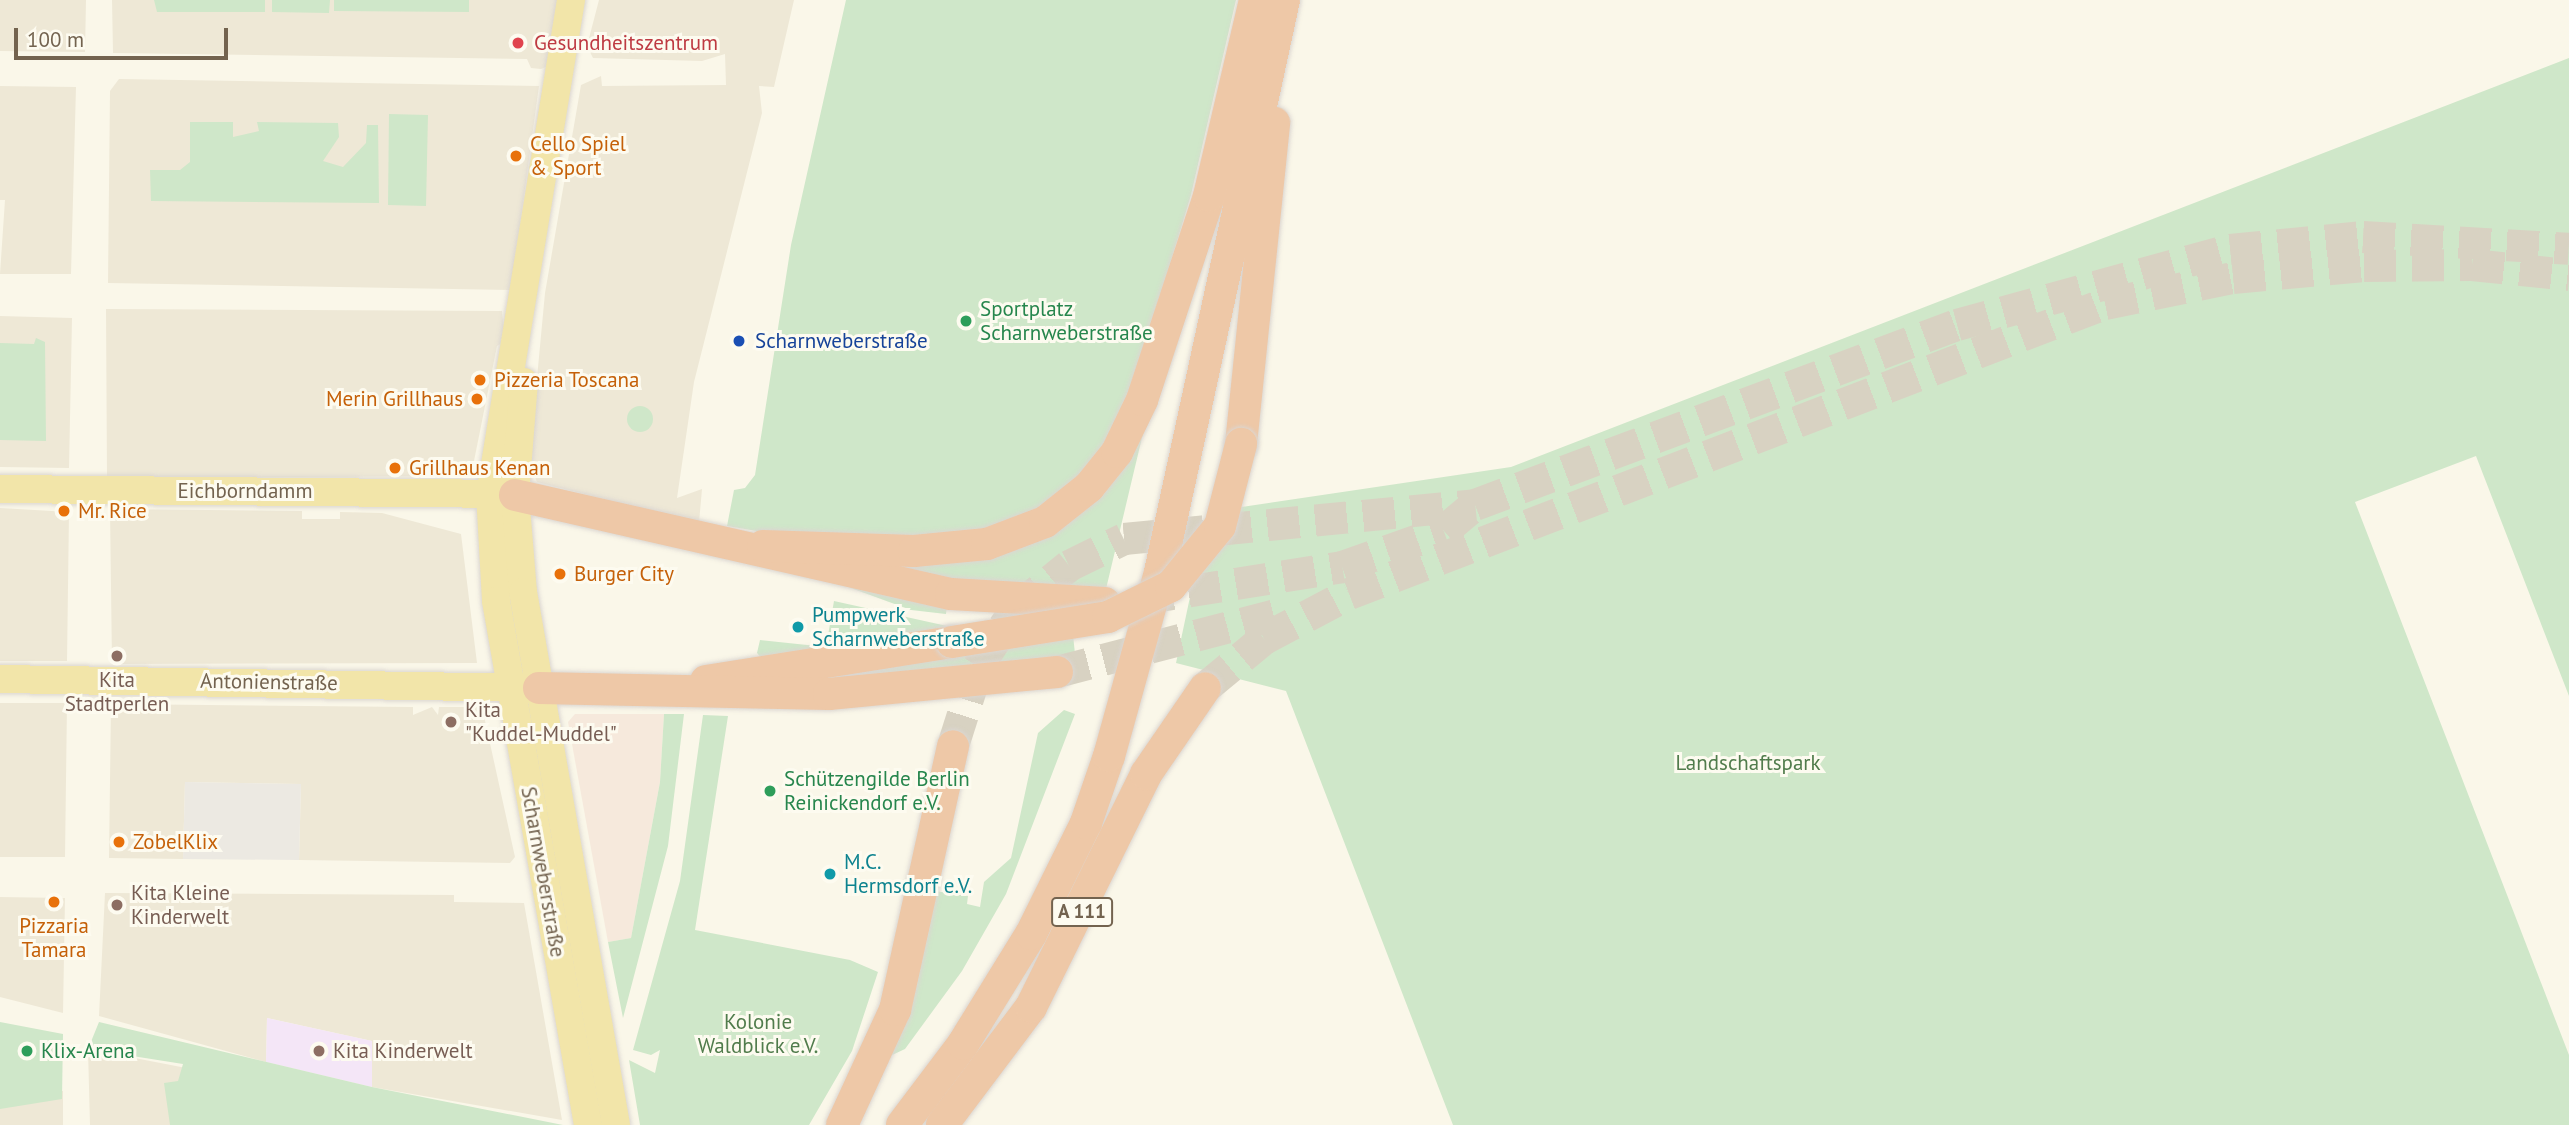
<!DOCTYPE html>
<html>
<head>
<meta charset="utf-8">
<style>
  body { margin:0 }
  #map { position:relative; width:2569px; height:1125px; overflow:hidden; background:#faf7e9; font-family:"PT Sans",sans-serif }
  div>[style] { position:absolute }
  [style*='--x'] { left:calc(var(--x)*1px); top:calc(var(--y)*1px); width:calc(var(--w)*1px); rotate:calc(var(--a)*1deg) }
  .residential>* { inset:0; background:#eee8d6 }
  .commercial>* { inset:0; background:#f6e9dc }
  .industrial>* { inset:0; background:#ece9e2 }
  .education>* { inset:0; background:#f4e6f7 }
  .green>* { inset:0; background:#cfe7c9 }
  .round { border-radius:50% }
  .highway-tunnel>* { height:32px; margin-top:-16px; transform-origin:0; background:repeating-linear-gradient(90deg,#d8d2c2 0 32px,transparent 0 48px) }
  .roads { filter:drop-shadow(0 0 2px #dbd6d1) drop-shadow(0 0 2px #dbd6d1) }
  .major>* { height:28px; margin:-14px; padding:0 14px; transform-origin:14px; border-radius:14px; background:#f2e5a9 }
  .highway>* { height:32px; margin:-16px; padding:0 16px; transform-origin:16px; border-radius:16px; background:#eec8a7 }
  .bridges { filter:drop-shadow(0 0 2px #dbd6d1) drop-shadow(0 0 2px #dbd6d1) }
  .highway-bridge>* { height:32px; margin:-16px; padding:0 16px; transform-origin:16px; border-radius:16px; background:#eec8a7 }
  .dots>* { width:19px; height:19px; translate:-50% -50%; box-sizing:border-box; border:4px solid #fdfbf0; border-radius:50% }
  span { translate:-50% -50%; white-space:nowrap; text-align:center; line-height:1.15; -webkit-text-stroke:6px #fdfbf0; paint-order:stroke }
  .shield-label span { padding:2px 5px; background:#fdfbf0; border:2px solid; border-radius:5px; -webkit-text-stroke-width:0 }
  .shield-label { font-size:19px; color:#73634f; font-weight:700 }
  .health-label { font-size:21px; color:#be3a42 }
  .left { translate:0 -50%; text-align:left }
  .food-label { font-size:21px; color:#c56008 }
  .right { translate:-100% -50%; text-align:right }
  .leisure-label { font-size:21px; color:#27864d }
  .transit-label { font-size:21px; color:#164399 }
  .street-label { font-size:21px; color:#73634f }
  .culture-label { font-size:21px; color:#0d838f }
  .education-label { font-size:21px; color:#785e54 }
  .park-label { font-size:21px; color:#517c4c }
  .scale { position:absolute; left:14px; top:28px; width:214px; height:32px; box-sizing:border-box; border:4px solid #73634f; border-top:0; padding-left:9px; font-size:21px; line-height:24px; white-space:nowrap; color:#73634f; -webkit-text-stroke:5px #fdfbf0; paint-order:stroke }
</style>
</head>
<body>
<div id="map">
  <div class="residential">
    <i style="clip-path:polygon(0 0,86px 0,85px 52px,0 51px)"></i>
    <i style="clip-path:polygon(112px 0,559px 0,548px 66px,541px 69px,531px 68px,527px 59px,113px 53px)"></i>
    <i style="clip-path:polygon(599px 0,794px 0,774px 87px,759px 86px,762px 113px,694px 382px,677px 498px,702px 489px,699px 523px,537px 482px,529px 463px,545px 293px,581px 85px,601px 76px,602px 86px,726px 85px,725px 54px,702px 61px,593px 58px,587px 46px)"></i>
    <i style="clip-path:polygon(119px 79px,539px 86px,511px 290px,108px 283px,110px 91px)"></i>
    <i style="clip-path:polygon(0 86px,76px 87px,71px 274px,0 274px,5px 200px,0 200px)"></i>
    <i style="clip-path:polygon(106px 309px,502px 311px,505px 341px,497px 346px,471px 476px,107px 478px)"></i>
    <i style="clip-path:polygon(0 316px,72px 318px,69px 468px,0 467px)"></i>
    <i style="clip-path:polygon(0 508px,69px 512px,67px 661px,0 661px)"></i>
    <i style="clip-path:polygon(110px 509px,302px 511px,302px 519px,340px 519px,340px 512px,382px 513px,461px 534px,477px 663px,112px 664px)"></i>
    <i style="clip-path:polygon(0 703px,67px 703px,65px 857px,0 857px)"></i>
    <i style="clip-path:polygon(111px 704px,413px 707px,413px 715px,432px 707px,438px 715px,439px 707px,482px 707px,515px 857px,510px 863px,299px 860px,301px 784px,185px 782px,183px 859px,109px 858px)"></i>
    <i style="clip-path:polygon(105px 893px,454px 895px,454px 902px,524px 903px,562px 1120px,372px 1087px,372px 1041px,267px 1018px,266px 1062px,99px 1016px)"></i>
    <i style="clip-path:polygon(0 897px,65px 898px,63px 1013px,0 997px)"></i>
    <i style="clip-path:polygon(88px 1049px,290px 1088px,283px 1125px,90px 1125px)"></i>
    <i style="clip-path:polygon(63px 1091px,63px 1125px,0 1125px,0 1099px)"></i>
  </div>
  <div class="commercial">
    <i style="clip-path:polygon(575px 714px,664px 714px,660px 782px,631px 938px,608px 942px,568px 722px)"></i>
  </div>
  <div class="industrial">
    <i style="clip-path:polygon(185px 782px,301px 784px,299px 860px,183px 859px)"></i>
  </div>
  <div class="education">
    <i style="clip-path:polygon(267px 1018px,372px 1041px,372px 1087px,266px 1062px)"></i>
  </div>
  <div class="green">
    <i style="clip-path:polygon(154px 0,265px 0,265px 12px,157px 12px)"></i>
    <i style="clip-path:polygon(272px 0,330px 0,329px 13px,272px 12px)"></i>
    <i style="clip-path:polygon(334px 0,469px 0,469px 12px,334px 11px)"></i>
    <i style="clip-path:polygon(846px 0,1236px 0,1191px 195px,1130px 397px,1100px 462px,1016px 524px,957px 538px,781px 535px,727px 526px,734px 490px,745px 488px,755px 475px,791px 245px)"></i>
    <i style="clip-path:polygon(2569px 58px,2569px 696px,2476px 456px,2355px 502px,2569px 1055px,2569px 1125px,1453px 1125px,1286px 691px,1176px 663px,1208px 512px,1511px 467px)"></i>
    <i style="clip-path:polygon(389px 114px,428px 115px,426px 206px,388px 205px)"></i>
    <i style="clip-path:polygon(190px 122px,233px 122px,233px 137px,259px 131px,257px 122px,338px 123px,339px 137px,323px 161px,343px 167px,366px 143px,367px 125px,378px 125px,379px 203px,151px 201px,150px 170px,180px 170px,190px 162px)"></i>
    <i style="clip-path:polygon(36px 338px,45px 342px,46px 441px,0 440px,0 343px,34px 344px)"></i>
    <i class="round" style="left:627px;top:406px;width:26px;height:26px"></i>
    <i style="clip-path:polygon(1149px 408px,1106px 589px,1037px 590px,880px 569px,1011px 547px)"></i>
    <i style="clip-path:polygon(840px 584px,947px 606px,946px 614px,911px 610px)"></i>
    <i style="clip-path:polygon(834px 601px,947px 626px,948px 635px,763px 660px,757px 653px,760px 640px,826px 647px)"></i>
    <i style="clip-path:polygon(1073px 635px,1075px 654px,1051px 660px,888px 682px,776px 678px)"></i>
    <i style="clip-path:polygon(1064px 710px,1075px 714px,1006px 894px,962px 971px,905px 1049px,890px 1056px,935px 891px,968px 896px,967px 904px,980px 907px,984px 882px,1011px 858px,1038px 733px)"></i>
    <i style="clip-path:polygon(664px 714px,684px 714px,668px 846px,623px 1018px,608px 942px,631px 938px,660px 782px)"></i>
    <i style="clip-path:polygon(703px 715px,728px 716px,695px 930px,850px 960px,878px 972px,852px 1051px,809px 1125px,640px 1125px,629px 1060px,655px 1073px,660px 1050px,651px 1055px,633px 1050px,680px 881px)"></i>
    <i style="clip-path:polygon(0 1022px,63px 1034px,62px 1099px,0 1109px)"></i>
    <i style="clip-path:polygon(99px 1022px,372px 1087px,563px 1125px,170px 1125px,164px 1083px,178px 1081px,183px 1064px,88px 1049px)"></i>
  </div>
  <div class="highway-tunnel">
    <i style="--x:1141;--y:599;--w:204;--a:-9"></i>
    <i style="--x:1342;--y:567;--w:108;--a:-19.4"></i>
    <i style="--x:1444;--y:531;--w:40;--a:-40"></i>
    <i style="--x:1057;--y:672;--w:239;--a:-14.6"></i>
    <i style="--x:1205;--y:688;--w:77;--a:-39.7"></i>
    <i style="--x:1264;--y:639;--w:96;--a:-27.9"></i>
    <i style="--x:1349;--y:594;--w:810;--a:-20.99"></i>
    <i style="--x:2105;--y:304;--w:131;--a:-11.5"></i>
    <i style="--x:2233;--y:278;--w:132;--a:-5.2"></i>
    <i style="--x:2364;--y:266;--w:108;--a:-0.5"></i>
    <i style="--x:2472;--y:265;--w:98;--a:5.9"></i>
    <i style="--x:953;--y:746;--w:83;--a:-72.4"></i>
    <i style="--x:978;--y:667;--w:68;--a:-57"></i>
    <i style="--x:1015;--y:610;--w:70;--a:-39.2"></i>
    <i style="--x:1069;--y:566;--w:61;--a:-26.1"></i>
    <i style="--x:1124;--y:539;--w:353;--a:-5.5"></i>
    <i style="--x:1475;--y:505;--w:515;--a:-20.48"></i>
    <i style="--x:1957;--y:325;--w:283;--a:-15.4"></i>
    <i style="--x:2230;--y:250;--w:134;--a:-5.6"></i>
    <i style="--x:2363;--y:237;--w:206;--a:3.3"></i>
  </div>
  <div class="roads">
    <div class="major">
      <i style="--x:571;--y:0;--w:500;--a:99.3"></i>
      <i style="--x:490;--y:493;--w:108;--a:86.8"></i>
      <i style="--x:496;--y:601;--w:532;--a:80.04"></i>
      <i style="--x:524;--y:382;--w:113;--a:94.6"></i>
      <i style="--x:515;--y:495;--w:97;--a:85.3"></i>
      <i style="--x:523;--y:592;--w:541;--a:80.1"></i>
      <i style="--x:0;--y:489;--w:509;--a:0.56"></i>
      <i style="--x:0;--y:679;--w:529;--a:0.97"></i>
    </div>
    <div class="highway">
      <i style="--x:1241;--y:444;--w:323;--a:-84.1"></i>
      <i style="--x:515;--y:495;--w:447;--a:12.8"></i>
      <i style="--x:951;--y:594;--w:154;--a:3.3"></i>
      <i style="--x:763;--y:546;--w:151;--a:1.9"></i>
      <i style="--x:914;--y:551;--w:73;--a:-5.5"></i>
      <i style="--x:987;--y:544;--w:62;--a:-20.8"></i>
      <i style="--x:1045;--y:522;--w:56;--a:-38.5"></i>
      <i style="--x:1089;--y:487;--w:45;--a:-51.3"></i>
      <i style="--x:1117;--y:452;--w:58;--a:-64.3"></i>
      <i style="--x:1142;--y:400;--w:215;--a:-71.8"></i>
      <i style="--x:1209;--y:196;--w:201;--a:-76.8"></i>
      <i style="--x:706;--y:681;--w:249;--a:-9"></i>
      <i style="--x:539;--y:688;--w:290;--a:1.2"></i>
      <i style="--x:829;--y:694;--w:229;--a:-5.5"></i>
      <i style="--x:842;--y:1125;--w:127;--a:-65.3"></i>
      <i style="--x:895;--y:1010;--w:270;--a:-77.6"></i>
      <i style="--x:902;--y:1125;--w:101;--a:-53"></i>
      <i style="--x:963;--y:1044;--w:129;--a:-58.3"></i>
      <i style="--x:1031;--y:934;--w:124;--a:-63.6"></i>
      <i style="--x:1086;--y:823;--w:71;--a:-71.1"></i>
      <i style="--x:1109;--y:756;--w:191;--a:-74.5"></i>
      <i style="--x:1160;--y:572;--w:585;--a:-77.77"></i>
      <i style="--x:942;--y:1125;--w:148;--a:-53"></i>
      <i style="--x:1031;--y:1007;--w:260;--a:-63.7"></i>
      <i style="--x:1146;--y:774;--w:104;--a:-55.5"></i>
    </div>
  </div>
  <div class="bridges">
    <div class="highway-bridge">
      <i style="--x:952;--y:642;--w:158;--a:-9.1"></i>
      <i style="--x:1108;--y:617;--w:70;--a:-26.2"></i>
      <i style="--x:1171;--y:586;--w:77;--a:-50.8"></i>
      <i style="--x:1220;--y:526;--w:85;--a:-75.6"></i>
    </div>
  </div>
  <div class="dots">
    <i style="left:518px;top:43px;background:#e0444e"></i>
    <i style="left:516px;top:156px;background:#e8710a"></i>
    <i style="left:966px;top:321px;background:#2e9e5b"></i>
    <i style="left:739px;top:341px;background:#1a4fb4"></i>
    <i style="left:480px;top:380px;background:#e8710a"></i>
    <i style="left:477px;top:399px;background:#e8710a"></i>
    <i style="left:395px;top:468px;background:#e8710a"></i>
    <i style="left:64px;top:511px;background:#e8710a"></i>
    <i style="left:560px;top:574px;background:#e8710a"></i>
    <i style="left:798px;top:627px;background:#0f9aa8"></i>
    <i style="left:117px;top:656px;background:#8d6e63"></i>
    <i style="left:451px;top:722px;background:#8d6e63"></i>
    <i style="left:770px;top:791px;background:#2e9e5b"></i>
    <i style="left:119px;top:842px;background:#e8710a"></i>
    <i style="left:830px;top:874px;background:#0f9aa8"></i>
    <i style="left:54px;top:902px;background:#e8710a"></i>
    <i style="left:117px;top:905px;background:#8d6e63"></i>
    <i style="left:27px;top:1051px;background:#2e9e5b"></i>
    <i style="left:319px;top:1051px;background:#8d6e63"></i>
  </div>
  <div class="shield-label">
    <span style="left:1082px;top:912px">A 111</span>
  </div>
  <div class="health-label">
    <span class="left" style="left:534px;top:43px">Gesundheitszentrum</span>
  </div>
  <div class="food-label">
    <span class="left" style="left:530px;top:156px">Cello Spiel<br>&amp; Sport</span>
    <span class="left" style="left:494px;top:380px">Pizzeria Toscana</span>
    <span class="right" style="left:463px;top:399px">Merin Grillhaus</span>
    <span class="left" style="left:409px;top:468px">Grillhaus Kenan</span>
    <span class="left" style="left:78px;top:511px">Mr. Rice</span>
    <span class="left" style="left:574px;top:574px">Burger City</span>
    <span class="left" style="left:133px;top:842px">ZobelKlix</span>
    <span style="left:54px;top:938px">Pizzaria<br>Tamara</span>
  </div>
  <div class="leisure-label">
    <span class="left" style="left:980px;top:321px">Sportplatz<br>Scharnweberstraße</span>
    <span class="left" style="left:784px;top:791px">Schützengilde Berlin<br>Reinickendorf e.V.</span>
    <span class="left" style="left:41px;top:1051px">Klix-Arena</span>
  </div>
  <div class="transit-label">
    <span class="left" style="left:755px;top:341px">Scharnweberstraße</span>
  </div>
  <div class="street-label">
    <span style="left:245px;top:491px">Eichborndamm</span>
    <span style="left:269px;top:682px;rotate:1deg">Antonienstraße</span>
    <span style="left:543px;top:872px;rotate:80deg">Scharnweberstraße</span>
  </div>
  <div class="culture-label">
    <span class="left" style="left:812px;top:627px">Pumpwerk<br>Scharnweberstraße</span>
    <span class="left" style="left:844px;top:874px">M.C.<br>Hermsdorf e.V.</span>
  </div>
  <div class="education-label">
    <span style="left:117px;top:692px">Kita<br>Stadtperlen</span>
    <span class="left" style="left:465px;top:722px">Kita<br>"Kuddel-Muddel"</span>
    <span class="left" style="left:131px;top:905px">Kita Kleine<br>Kinderwelt</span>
    <span class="left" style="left:333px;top:1051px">Kita Kinderwelt</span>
  </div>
  <div class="park-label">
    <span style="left:1748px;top:763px">Landschaftspark</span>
    <span style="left:758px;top:1034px">Kolonie<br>Waldblick e.V.</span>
  </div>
  <div class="scale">100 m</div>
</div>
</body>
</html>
